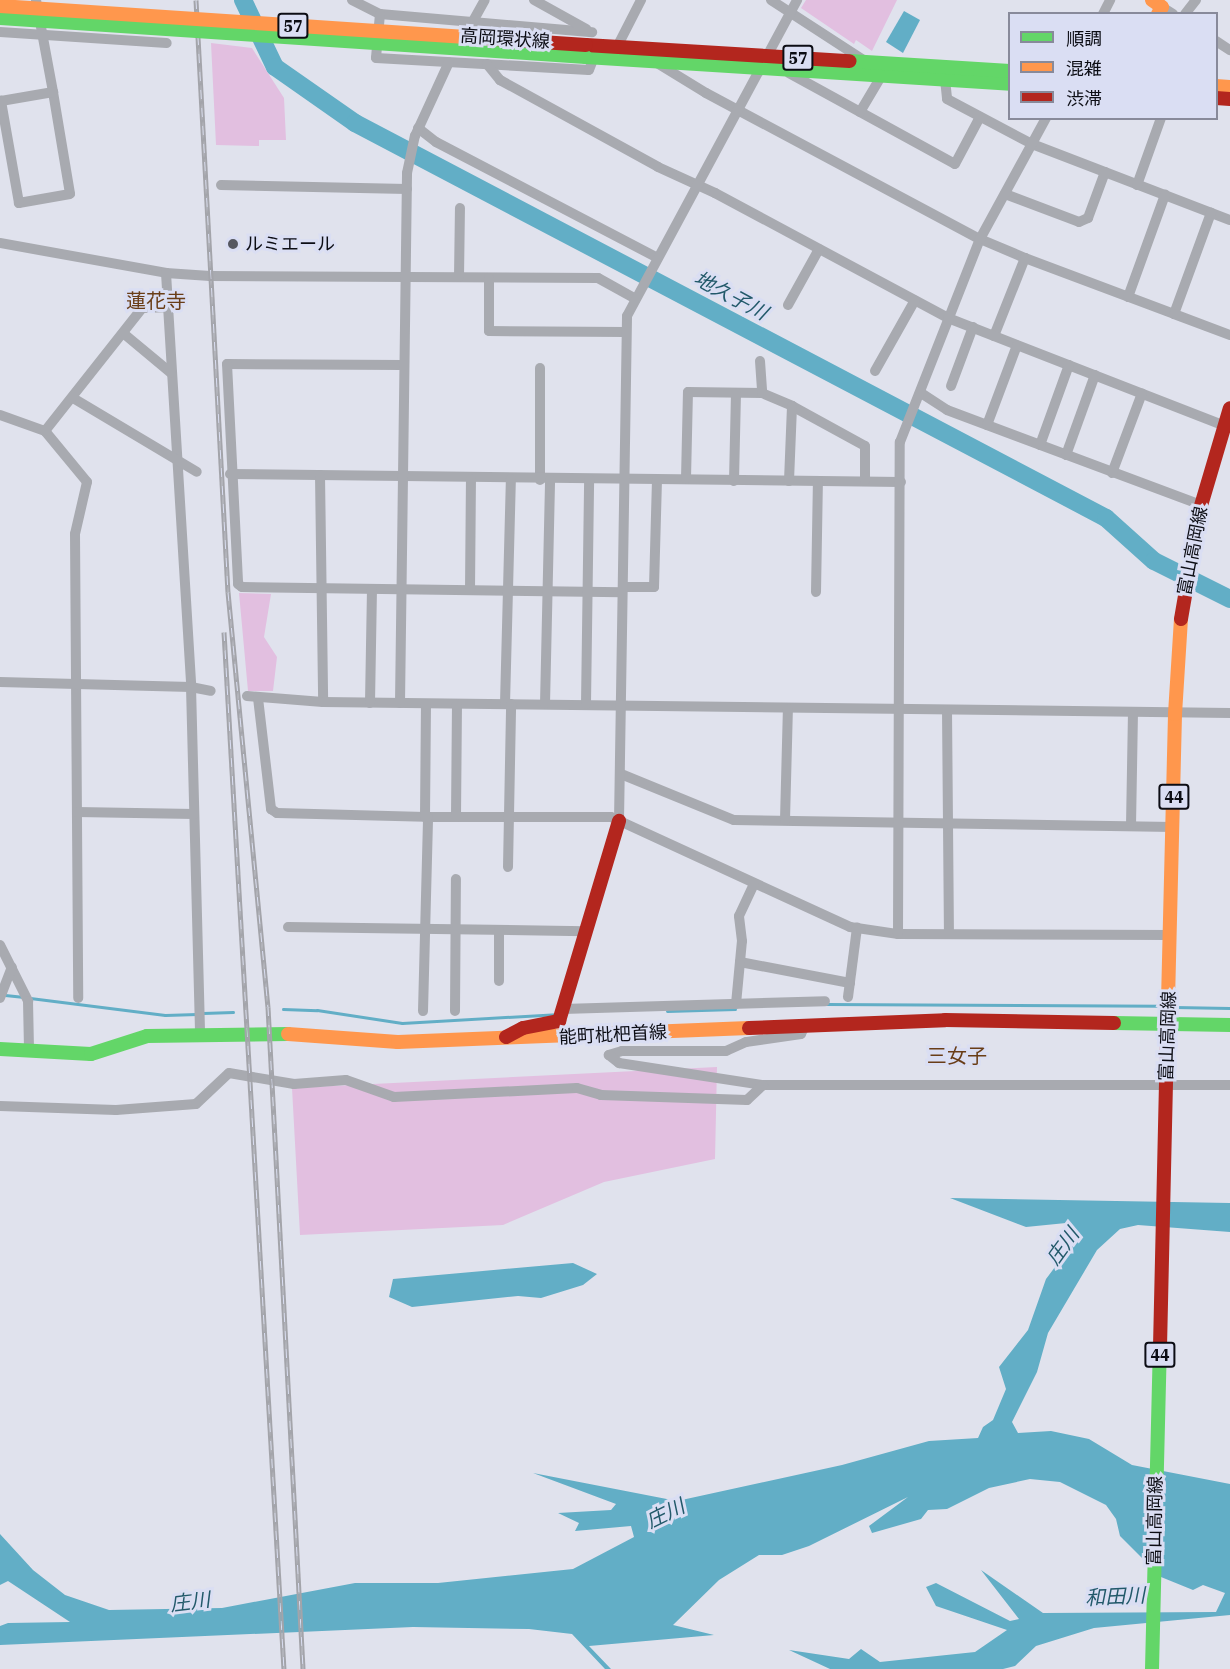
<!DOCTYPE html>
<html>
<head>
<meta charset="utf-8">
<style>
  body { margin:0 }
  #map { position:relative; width:1230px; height:1669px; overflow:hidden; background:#e0e2ed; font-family:"IBM Plex Serif","Noto Sans JP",serif }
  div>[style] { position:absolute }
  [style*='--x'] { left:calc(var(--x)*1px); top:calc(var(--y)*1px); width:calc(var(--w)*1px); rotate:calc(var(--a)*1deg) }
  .green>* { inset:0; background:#e2bfe0 }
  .water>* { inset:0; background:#62aec6 }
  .stream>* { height:3px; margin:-1.5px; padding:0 1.5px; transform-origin:1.5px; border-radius:1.5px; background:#62aec6 }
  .river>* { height:18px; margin:-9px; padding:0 9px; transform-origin:9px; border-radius:9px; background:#62aec6 }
  .street>* { height:10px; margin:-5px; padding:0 5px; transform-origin:5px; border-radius:5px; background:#a8aab0 }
  .fast>* { height:14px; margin:-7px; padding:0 7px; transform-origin:7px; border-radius:7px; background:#63d668 }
  .slow>* { height:14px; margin:-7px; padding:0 7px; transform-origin:7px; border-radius:7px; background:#ff974d }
  .jam>* { height:14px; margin:-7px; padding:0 7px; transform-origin:7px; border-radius:7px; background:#b3261e }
  .rail>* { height:5px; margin-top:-2.5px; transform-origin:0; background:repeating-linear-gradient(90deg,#dadef3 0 9px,#a3a4aa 0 18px); box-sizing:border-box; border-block:2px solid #a3a4aa }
  .fast-bridge>* { height:14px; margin:-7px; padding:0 7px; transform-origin:7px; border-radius:7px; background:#63d668 }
  .slow-bridge>* { height:14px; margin:-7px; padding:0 7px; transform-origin:7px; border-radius:7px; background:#ff974d }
  .jam-bridge>* { height:14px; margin:-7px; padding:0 7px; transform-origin:7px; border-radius:7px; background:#b3261e }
  .dots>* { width:16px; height:16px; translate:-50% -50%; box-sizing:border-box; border:3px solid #dadef3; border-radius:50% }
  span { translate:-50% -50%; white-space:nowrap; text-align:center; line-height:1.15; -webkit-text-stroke:6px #dadef3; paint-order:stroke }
  .shield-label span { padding:2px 4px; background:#dadef3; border:2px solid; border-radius:4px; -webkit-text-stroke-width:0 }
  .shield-label { font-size:16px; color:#0c0d14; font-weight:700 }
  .street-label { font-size:18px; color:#0c0d14 }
  .poi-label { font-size:18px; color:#0c0d14 }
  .left { translate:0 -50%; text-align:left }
  .water-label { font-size:20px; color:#22596a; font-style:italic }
  .neighbourhood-label { font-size:20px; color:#693d17 }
  .legend { position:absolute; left:1008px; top:12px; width:210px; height:108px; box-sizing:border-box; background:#dadef3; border:2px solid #888a9a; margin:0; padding:8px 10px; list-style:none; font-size:18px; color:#0c0d14 }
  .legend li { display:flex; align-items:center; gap:12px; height:30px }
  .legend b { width:30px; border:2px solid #888a9a }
</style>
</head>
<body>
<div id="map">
  <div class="green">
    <i style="clip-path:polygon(806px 0,897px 0,872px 51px,856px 40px,854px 44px,801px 8px)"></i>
    <i style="clip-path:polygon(211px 43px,252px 48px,284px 98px,286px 140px,259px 140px,259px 146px,216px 145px)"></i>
    <i style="clip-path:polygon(239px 593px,271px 594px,264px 637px,277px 657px,273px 691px,248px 691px)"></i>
    <i style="clip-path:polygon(717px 1067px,715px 1159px,604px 1182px,503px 1225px,300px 1235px,292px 1088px)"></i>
  </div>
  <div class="water">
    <i style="clip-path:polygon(904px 11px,920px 20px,903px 53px,886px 42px)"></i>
    <i style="clip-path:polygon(950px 1198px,1230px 1203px,1230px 1232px,1138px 1225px,1120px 1229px,1097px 1250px,1048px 1333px,1037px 1372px,1012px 1422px,1018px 1433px,1051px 1431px,1089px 1439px,1132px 1465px,1230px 1484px,1230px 1615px,1094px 1628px,1036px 1646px,1015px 1666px,1003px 1669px,830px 1669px,789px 1650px,849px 1659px,861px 1649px,880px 1662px,975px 1652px,1007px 1630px,936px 1606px,926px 1587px,936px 1583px,1010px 1621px,1019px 1619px,981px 1570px,1043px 1613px,1216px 1612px,1225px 1593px,1203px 1585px,1193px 1590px,1161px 1577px,1120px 1536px,1116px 1519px,1106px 1505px,1060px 1482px,1030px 1479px,989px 1488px,947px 1509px,928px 1510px,921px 1519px,872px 1533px,869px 1526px,908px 1497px,809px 1546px,782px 1555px,759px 1555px,719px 1580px,673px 1625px,714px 1635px,589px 1646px,611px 1669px,605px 1669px,572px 1634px,529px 1629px,413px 1627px,0 1645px,0 1626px,8px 1623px,70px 1622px,8px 1581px,0 1585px,0 1534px,33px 1570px,65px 1595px,109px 1610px,222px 1608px,355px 1583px,438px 1583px,573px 1569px,634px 1537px,631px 1526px,575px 1531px,579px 1523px,558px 1513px,611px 1510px,616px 1504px,533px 1473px,677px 1501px,842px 1465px,929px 1441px,978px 1438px,983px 1427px,993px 1420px,1006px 1389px,999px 1367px,1028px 1330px,1046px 1279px,1076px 1239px,1066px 1223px,1026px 1227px)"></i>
    <i style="clip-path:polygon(573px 1263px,597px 1274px,583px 1285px,541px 1298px,518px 1296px,412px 1307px,389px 1297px,393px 1279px)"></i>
  </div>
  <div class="stream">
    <i style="--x:5;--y:995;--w:19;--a:6"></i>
    <i style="--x:30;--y:998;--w:136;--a:7.2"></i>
    <i style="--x:165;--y:1015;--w:32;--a:-2"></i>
    <i style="--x:826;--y:1004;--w:335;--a:0.3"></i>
    <i style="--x:1174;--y:1007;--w:56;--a:1"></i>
    <i style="--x:283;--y:1009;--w:34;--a:2"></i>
    <i style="--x:317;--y:1010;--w:86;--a:8.7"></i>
    <i style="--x:402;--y:1023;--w:154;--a:-3.3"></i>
    <i style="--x:667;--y:1011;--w:68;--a:-1.7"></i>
    <i style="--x:203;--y:1013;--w:30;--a:-2"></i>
  </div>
  <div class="river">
    <i style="--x:243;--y:0;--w:74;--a:64.5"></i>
    <i style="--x:275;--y:67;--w:98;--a:35"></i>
    <i style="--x:355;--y:123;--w:849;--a:27.74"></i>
    <i style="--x:1106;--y:518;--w:64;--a:41.9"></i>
    <i style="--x:1154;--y:561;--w:85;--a:26.6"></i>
  </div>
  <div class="street">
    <i style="--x:36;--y:0;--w:94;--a:79.5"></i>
    <i style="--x:53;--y:92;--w:103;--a:80.5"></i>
    <i style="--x:70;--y:194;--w:52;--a:170"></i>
    <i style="--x:19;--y:203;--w:104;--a:-100"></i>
    <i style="--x:1;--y:101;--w:53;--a:-9.8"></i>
    <i style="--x:352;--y:0;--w:31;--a:27"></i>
    <i style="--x:380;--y:14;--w:213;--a:4.9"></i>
    <i style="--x:534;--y:0;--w:60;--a:29.1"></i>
    <i style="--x:771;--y:0;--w:112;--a:33"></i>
    <i style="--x:1162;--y:7;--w:13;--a:32"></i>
    <i style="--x:380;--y:14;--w:44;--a:95.2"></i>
    <i style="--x:376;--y:58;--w:213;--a:3.2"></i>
    <i style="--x:589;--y:70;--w:14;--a:-69"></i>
    <i style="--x:1103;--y:14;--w:16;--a:-63"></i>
    <i style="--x:1185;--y:14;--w:18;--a:-52"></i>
    <i style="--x:472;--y:23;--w:26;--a:-61"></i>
    <i style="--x:0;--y:32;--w:167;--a:3.8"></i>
    <i style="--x:1216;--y:41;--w:17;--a:33"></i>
    <i style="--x:617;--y:47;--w:53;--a:-62.9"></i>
    <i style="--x:657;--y:63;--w:57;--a:31.5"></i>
    <i style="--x:706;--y:93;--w:310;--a:28.1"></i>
    <i style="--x:980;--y:239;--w:49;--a:22.9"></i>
    <i style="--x:1025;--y:258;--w:84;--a:111.7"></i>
    <i style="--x:487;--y:64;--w:21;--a:51"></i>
    <i style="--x:500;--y:80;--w:180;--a:28.8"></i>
    <i style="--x:658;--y:167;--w:63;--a:24.5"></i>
    <i style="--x:715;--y:193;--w:264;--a:28.2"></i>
    <i style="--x:948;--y:318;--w:303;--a:21.3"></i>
    <i style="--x:789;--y:73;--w:189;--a:28.7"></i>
    <i style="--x:955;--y:164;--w:53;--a:-62"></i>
    <i style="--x:945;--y:79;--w:20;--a:84"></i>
    <i style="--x:947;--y:99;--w:96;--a:27.9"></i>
    <i style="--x:1032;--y:144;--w:212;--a:21"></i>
    <i style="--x:860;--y:112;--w:43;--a:-59.3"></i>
    <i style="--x:418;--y:128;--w:23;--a:38"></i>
    <i style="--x:436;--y:142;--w:250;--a:27.6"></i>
    <i style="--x:221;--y:185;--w:186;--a:1.2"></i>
    <i style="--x:1137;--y:185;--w:71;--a:-70.3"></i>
    <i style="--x:1005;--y:194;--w:79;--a:20.7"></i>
    <i style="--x:1079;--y:222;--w:10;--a:-24"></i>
    <i style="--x:1088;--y:218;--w:49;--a:-69.7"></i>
    <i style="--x:0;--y:243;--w:169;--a:10.2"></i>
    <i style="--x:166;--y:273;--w:44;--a:3.9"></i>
    <i style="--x:210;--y:276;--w:388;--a:0.3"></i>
    <i style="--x:598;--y:278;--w:43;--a:28.9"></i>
    <i style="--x:1025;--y:258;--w:159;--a:20.6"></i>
    <i style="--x:1174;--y:314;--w:108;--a:-69.9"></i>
    <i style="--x:166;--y:273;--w:415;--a:86.5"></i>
    <i style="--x:191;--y:687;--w:348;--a:88.5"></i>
    <i style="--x:459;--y:277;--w:69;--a:-89.2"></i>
    <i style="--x:489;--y:278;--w:53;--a:90"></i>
    <i style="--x:489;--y:331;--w:136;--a:0.4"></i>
    <i style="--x:1128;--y:297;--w:109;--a:-70.1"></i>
    <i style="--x:788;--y:305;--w:64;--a:-61"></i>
    <i style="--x:1174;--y:314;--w:60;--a:20.6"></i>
    <i style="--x:123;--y:333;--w:62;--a:39.8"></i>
    <i style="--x:760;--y:361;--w:32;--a:86"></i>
    <i style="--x:403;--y:365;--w:176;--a:-179.7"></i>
    <i style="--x:227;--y:364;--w:220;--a:87.1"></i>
    <i style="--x:238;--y:584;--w:5;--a:37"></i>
    <i style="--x:242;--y:587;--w:380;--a:0.8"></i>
    <i style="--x:540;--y:368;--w:112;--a:90"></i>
    <i style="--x:875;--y:371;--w:81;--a:-60.6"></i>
    <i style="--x:951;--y:386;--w:63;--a:-69.6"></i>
    <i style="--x:921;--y:393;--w:31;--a:33"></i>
    <i style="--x:947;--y:410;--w:271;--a:20.5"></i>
    <i style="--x:73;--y:398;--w:144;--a:30.8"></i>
    <i style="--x:0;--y:415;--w:48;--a:19.6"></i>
    <i style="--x:45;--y:431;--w:66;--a:50.5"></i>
    <i style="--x:87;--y:482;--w:53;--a:103"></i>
    <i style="--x:75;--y:534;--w:464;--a:89.6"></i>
    <i style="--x:987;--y:425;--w:85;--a:-69.4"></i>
    <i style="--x:45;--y:431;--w:157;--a:-51.7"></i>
    <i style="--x:142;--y:308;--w:23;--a:-2"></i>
    <i style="--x:1040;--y:445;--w:85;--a:-70.1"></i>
    <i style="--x:1066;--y:455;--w:85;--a:-70.1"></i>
    <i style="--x:1112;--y:473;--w:85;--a:-69.4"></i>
    <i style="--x:230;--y:474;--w:671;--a:0.68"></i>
    <i style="--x:320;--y:475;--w:227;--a:89.2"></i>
    <i style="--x:686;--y:479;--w:87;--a:-88.7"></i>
    <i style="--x:688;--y:392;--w:74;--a:0.8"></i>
    <i style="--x:762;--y:393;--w:33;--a:23"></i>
    <i style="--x:792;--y:406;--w:83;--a:28.7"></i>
    <i style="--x:865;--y:446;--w:35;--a:90"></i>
    <i style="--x:734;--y:481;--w:88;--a:-88.7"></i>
    <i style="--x:789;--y:481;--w:75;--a:-87.7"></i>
    <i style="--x:623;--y:587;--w:31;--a:0"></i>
    <i style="--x:654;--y:587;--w:108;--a:-88.4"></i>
    <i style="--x:470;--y:590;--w:111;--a:-89.5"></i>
    <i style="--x:816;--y:592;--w:111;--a:-89"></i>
    <i style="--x:0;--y:682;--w:191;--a:1.5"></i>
    <i style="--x:191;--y:687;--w:20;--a:11"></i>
    <i style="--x:247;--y:696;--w:76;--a:4.5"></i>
    <i style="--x:323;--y:702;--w:907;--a:0.69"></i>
    <i style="--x:258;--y:698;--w:112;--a:83.3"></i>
    <i style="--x:271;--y:809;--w:7;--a:34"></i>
    <i style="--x:277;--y:813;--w:148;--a:1.5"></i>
    <i style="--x:370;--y:703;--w:114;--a:-89"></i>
    <i style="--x:400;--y:703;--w:530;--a:-89.24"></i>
    <i style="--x:407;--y:173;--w:38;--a:-78"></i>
    <i style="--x:415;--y:136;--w:81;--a:-65.3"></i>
    <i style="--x:505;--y:704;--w:225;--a:-88.5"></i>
    <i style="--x:545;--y:704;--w:224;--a:-88.7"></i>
    <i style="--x:586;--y:704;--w:225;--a:-89.2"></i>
    <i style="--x:947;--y:710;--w:224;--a:89.5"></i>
    <i style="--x:621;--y:774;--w:122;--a:22.2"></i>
    <i style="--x:734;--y:820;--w:439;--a:0.9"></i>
    <i style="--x:77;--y:812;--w:117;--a:1"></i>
    <i style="--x:428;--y:817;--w:183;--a:0"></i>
    <i style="--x:611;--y:817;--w:263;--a:24.7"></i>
    <i style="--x:850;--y:927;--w:49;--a:8.3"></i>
    <i style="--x:898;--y:934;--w:273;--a:0.2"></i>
    <i style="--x:456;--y:817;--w:113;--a:-89.5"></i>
    <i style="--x:785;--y:820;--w:111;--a:-88.5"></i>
    <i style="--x:619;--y:821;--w:505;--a:-89.09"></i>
    <i style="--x:627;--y:316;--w:359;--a:-61.7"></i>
    <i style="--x:1131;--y:826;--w:113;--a:-89"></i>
    <i style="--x:508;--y:867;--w:163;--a:-88.9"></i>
    <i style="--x:288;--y:927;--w:298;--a:0.8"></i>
    <i style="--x:499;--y:930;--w:51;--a:90"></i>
    <i style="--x:898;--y:934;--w:492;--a:-89.8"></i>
    <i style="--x:900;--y:442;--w:218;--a:-68.5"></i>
    <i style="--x:980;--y:239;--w:138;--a:-61.4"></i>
    <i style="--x:0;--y:945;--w:63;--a:63.4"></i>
    <i style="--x:28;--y:1001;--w:48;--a:88.8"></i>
    <i style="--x:740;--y:962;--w:112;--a:10.8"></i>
    <i style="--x:848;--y:997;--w:70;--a:-82.6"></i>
    <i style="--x:0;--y:998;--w:33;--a:-69"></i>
    <i style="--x:736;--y:1004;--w:63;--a:-84.6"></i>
    <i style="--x:742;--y:941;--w:25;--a:-97"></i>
    <i style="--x:739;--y:916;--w:35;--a:-65"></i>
    <i style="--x:563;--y:1009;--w:262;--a:-1.7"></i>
    <i style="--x:423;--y:1011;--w:194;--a:-88.5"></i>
    <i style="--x:428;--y:817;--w:3;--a:180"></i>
    <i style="--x:425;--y:817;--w:113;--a:-89.5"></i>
    <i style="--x:455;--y:1011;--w:132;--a:-89.6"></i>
    <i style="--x:805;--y:1026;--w:9;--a:117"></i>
    <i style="--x:801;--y:1034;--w:56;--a:171.7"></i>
    <i style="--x:746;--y:1042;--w:22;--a:156"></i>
    <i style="--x:726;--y:1051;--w:104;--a:180"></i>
    <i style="--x:622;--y:1051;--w:14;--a:163"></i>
    <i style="--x:609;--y:1055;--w:13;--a:39"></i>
    <i style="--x:619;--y:1063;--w:146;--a:8.7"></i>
    <i style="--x:763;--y:1085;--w:467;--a:0"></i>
    <i style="--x:0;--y:1106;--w:116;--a:2"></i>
    <i style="--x:116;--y:1110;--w:80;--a:-4.3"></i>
    <i style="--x:196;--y:1104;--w:45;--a:-43.2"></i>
    <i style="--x:229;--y:1073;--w:66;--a:9.6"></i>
    <i style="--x:294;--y:1084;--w:52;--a:-4.4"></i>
    <i style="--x:346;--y:1080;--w:51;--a:19.5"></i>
    <i style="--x:394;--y:1097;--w:183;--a:-2.8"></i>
    <i style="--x:577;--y:1088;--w:25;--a:16"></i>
    <i style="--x:601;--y:1095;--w:146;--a:2"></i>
    <i style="--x:747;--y:1100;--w:22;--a:-43"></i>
  </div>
  <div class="fast">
    <i style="--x:586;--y:57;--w:425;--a:3.6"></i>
    <i style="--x:850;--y:61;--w:160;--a:3.6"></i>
    <i style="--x:1114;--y:1023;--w:116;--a:1"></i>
    <i style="--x:0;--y:1049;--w:91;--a:3.1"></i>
    <i style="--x:91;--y:1054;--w:59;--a:-17.8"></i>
    <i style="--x:147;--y:1036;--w:141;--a:-0.8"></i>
  </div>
  <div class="slow">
    <i style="--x:1152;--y:0;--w:12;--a:35"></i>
    <i style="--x:1162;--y:7;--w:8;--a:120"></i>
    <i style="--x:1216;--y:86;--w:14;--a:4"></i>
    <i style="--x:288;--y:1034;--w:110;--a:4.2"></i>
    <i style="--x:398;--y:1042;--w:351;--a:-2.3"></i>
    <i style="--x:1167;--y:1042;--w:328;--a:-88.6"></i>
    <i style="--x:1175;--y:714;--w:95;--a:-86.4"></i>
  </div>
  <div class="jam">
    <i style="--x:586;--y:45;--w:264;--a:3.5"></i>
    <i style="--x:1216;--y:98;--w:14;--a:4"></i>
    <i style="--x:1181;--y:619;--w:112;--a:-80.2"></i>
    <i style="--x:1200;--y:509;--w:105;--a:-73.5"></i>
    <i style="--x:749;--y:1028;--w:196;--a:-2.3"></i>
    <i style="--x:945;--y:1020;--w:169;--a:1"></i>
    <i style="--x:506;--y:1037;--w:19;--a:-28"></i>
    <i style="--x:523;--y:1028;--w:37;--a:-11"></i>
    <i style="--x:559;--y:1021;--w:209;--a:-73.3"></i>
  </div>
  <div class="rail">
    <i style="--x:196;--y:0;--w:593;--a:86.91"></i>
    <i style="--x:228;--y:592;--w:417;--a:84.5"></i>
    <i style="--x:268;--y:1007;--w:663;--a:86.97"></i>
    <i style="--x:224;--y:632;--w:1039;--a:86.69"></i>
  </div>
  <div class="fast-bridge">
    <i style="--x:0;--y:18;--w:587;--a:3.81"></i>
    <i style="--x:1152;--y:1669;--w:322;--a:-88.6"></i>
  </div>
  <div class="slow-bridge">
    <i style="--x:0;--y:6;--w:482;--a:3.8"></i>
  </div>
  <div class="jam-bridge">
    <i style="--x:481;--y:38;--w:105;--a:3.8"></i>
    <i style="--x:1160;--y:1347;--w:305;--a:-88.7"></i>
  </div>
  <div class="dots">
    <i style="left:233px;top:244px;background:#565860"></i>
  </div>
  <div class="shield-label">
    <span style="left:293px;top:26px">57</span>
    <span style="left:798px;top:58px">57</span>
    <span style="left:1174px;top:797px">44</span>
    <span style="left:1160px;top:1355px">44</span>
  </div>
  <div class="street-label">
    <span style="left:505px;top:39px;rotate:4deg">高岡環状線</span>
    <span style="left:1193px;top:551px;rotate:-79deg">富山高岡線</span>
    <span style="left:613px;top:1035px;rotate:-3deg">能町枇杷首線</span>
    <span style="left:1168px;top:1036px;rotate:-88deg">富山高岡線</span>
    <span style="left:1155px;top:1521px;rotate:-89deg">富山高岡線</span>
  </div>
  <div class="poi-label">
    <span class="left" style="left:245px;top:244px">ルミエール</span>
  </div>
  <div class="water-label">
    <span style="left:731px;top:295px;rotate:28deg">地久子川</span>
    <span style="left:1062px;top:1246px;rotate:-54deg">庄川</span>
    <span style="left:665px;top:1513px;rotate:-26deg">庄川</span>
    <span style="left:1115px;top:1596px;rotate:-3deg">和田川</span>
    <span style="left:190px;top:1601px;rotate:-7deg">庄川</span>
  </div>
  <div class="neighbourhood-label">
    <span style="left:156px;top:300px">蓮花寺</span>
    <span style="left:957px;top:1055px">三女子</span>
  </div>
  <ul class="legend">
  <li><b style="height:8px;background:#63d668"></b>順調</li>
  <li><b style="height:8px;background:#ff974d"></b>混雑</li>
  <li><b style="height:8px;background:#b3261e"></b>渋滞</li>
  </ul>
</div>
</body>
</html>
